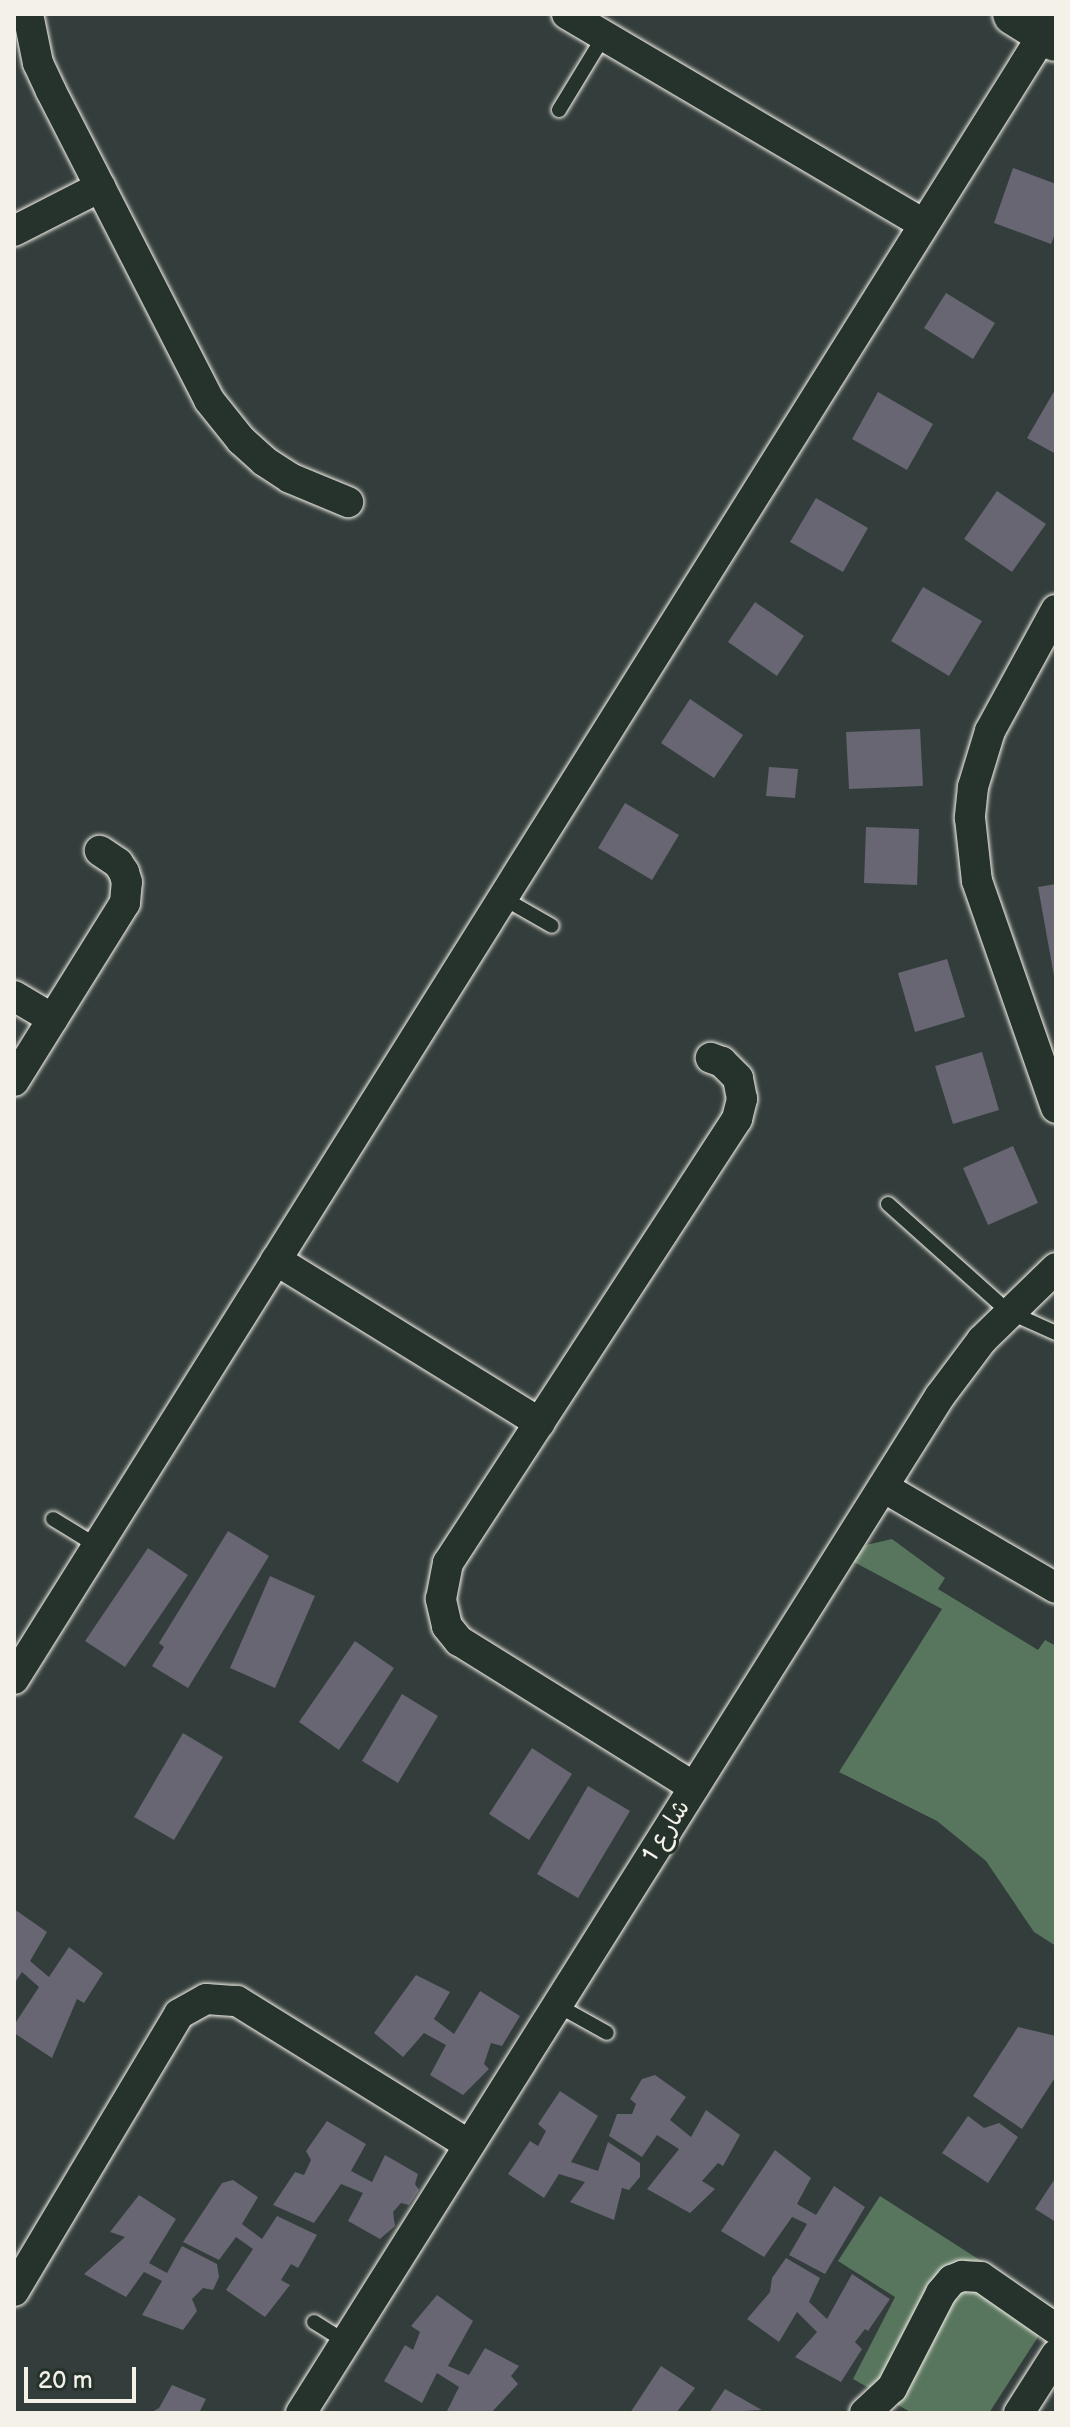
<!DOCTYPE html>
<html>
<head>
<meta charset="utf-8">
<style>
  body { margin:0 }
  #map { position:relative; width:1070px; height:2427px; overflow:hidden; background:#333d3b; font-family:"Balsamiq Sans","Playpen Sans Arabic",sans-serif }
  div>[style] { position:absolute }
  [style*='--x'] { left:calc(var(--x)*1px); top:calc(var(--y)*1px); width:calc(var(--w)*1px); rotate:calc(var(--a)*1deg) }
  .green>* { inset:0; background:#58755d }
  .building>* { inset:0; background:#676672 }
  .roads { filter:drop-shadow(0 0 2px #f4f1e8) drop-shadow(0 0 2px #f4f1e8) }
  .lane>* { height:14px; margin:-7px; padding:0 7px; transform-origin:7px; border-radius:7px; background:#26332d }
  .street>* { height:30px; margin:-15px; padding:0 15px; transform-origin:15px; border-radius:15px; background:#26332d }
  .secondary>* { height:42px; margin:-21px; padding:0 21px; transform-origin:21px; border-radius:21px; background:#26332d }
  span { translate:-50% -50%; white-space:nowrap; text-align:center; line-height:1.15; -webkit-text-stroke:6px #26332d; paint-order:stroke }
  .street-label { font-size:24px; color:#f4f1e8 }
  .frame { position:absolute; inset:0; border:16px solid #f4f1e8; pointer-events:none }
  .scale { position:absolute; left:24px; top:2367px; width:112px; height:36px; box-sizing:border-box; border:4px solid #f4f1e8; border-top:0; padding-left:10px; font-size:24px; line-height:28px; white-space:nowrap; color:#f4f1e8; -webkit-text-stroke:6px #26332d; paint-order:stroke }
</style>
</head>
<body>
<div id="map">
  <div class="green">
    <i style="clip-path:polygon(892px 1539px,945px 1578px,938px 1589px,1038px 1650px,1045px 1640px,1056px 1646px,1056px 1946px,1034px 1932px,986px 1861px,937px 1821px,839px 1772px,942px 1609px,852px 1561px,866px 1545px)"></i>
    <i style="clip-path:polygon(880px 2196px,1056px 2309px,989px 2413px,912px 2413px,853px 2379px,895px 2297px,838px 2261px)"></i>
  </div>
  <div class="building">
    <i style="clip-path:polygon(1013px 168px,1056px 184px,1056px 231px,1051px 244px,994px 223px)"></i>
    <i style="clip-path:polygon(946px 293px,995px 323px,973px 359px,924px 328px)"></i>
    <i style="clip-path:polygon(1056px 388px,1056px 454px,1027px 438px)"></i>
    <i style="clip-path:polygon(878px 392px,933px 424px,907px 470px,852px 439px)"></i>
    <i style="clip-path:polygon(997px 491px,1046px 524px,1012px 572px,964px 539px)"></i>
    <i style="clip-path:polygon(816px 498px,868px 528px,843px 572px,790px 542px)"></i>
    <i style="clip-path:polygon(923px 587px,982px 621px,949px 676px,891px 641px)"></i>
    <i style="clip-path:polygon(755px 602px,804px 636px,777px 676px,728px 642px)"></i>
    <i style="clip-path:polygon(690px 699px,743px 735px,714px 778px,661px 743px)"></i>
    <i style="clip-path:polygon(920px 729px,923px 786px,849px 789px,846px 732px)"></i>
    <i style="clip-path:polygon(769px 767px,798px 769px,795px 798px,766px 796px)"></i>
    <i style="clip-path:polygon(625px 803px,679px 835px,652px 880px,598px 848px)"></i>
    <i style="clip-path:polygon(866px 827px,919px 829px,917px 885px,864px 883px)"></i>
    <i style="clip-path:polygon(1056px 884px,1056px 976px,1054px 976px,1038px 887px)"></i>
    <i style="clip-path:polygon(947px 959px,965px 1017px,915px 1032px,898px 973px)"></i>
    <i style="clip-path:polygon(982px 1052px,999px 1110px,953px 1124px,935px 1066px)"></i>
    <i style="clip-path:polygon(1013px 1146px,1038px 1203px,988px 1225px,963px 1168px)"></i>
    <i style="clip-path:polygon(228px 1531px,269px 1556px,188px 1688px,152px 1666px,164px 1647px,159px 1643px)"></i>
    <i style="clip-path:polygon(148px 1548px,188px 1575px,125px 1667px,85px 1641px)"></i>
    <i style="clip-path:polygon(270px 1576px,315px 1596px,275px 1688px,230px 1668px)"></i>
    <i style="clip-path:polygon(355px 1641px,394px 1668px,339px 1750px,299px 1722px)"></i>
    <i style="clip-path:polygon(402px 1694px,438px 1716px,398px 1783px,362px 1761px)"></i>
    <i style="clip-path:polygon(183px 1733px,223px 1757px,174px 1840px,134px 1817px)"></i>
    <i style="clip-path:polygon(532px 1748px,572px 1774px,529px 1840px,489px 1814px)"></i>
    <i style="clip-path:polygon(588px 1786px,630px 1811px,578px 1898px,537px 1874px)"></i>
    <i style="clip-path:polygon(14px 1909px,47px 1932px,30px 1961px,49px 1977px,69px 1947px,103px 1973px,84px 2003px,77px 1999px,52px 2058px,14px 2033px,14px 2025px,39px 1987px,22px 1972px,14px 1984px)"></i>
    <i style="clip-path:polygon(416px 1975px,450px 1992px,434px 2019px,454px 2034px,480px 1991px,520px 2016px,502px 2046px,491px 2043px,484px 2064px,489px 2069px,463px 2095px,430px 2075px,446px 2045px,424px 2033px,403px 2057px,374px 2033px)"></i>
    <i style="clip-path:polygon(1018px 2027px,1056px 2036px,1056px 2076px,1022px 2129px,973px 2096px)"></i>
    <i style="clip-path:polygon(655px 2075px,686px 2097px,670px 2120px,691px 2137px,706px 2110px,740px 2135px,723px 2166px,718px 2163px,702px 2181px,715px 2189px,690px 2213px,647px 2189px,679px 2149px,657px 2135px,642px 2157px,609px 2136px,617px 2114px,632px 2114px,636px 2104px,630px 2099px,642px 2079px)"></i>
    <i style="clip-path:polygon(560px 2091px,598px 2116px,571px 2162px,598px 2171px,608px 2142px,640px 2163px,640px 2177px,629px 2190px,622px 2188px,614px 2220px,570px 2202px,585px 2182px,559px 2174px,544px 2198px,508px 2174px,530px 2141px,538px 2146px,546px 2131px,538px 2124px)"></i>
    <i style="clip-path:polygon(968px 2116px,984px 2128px,999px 2123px,1018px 2137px,988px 2183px,942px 2153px)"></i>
    <i style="clip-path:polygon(327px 2121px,366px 2144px,351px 2171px,372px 2182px,385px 2155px,418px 2174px,415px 2184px,419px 2190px,409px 2205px,401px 2203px,393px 2212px,395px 2226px,380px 2239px,348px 2221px,363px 2193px,341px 2184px,314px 2223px,273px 2205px,295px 2172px,304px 2175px,311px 2160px,306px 2151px)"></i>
    <i style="clip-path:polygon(775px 2150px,811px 2178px,797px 2204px,816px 2215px,834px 2186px,865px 2207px,825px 2274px,789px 2255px,807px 2224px,792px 2217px,764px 2257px,721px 2231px)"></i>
    <i style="clip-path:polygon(1056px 2177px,1056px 2222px,1035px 2209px)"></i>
    <i style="clip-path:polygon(233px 2180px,258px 2197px,242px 2224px,262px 2239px,277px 2216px,317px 2235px,298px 2268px,291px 2264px,281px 2280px,290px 2285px,265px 2317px,226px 2290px,253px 2249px,236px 2237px,219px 2260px,183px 2242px,222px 2183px)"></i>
    <i style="clip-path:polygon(139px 2195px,176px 2219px,149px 2263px,167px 2273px,182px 2246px,217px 2264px,219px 2277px,213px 2290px,203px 2288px,192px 2299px,197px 2311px,183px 2330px,142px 2315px,162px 2281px,144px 2272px,126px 2297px,84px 2274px,125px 2237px,110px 2232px)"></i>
    <i style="clip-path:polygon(786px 2258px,820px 2278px,809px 2302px,827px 2319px,852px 2274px,890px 2299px,868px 2331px,865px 2329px,855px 2342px,862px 2349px,841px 2382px,795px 2357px,817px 2332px,797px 2312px,779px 2342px,747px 2319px,770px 2292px,772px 2278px)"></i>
    <i style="clip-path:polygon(437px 2295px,473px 2321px,448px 2366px,469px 2375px,485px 2348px,519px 2366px,511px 2376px,518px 2384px,491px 2413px,446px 2413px,459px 2387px,437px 2373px,422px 2403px,384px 2381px,405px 2345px,413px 2350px,420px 2332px,411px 2326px)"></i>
    <i style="clip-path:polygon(661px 2366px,695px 2388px,676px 2413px,630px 2413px)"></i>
    <i style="clip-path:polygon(172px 2385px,206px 2399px,199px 2413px,150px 2413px,159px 2408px)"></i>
    <i style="clip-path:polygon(725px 2389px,762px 2410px,709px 2413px)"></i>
  </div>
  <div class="roads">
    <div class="lane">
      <i style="--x:559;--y:110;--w:87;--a:-58.7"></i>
      <i style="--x:503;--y:898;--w:56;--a:29.7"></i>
      <i style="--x:888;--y:1204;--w:162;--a:41.8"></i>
      <i style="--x:1009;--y:1312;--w:51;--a:24.1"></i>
      <i style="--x:53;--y:1519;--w:52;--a:31.5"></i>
      <i style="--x:557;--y:2005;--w:57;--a:29.2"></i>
      <i style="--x:314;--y:2322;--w:38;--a:32"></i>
    </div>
    <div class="street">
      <i style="--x:28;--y:14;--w:50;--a:78.5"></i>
      <i style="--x:38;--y:63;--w:31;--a:65"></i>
      <i style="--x:51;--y:91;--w:347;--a:62.9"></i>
      <i style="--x:209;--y:400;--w:51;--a:51.3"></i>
      <i style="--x:241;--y:440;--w:31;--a:42"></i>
      <i style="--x:264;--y:461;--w:31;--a:33"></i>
      <i style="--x:290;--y:478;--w:63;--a:22.5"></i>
      <i style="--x:567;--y:14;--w:414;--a:30.5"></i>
      <i style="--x:14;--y:231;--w:97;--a:-27.1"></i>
      <i style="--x:1056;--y:610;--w:138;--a:118.6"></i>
      <i style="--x:990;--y:731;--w:59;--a:106.9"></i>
      <i style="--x:973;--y:787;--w:31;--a:96"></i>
      <i style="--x:970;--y:818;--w:63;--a:83.7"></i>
      <i style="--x:977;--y:881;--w:240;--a:70.8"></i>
      <i style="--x:14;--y:996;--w:45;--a:30.5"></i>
      <i style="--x:14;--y:1081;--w:210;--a:-58.1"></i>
      <i style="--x:125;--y:903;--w:21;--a:-85"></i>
      <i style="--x:127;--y:882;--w:10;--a:-107"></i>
      <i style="--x:124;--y:872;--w:11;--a:-124"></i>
      <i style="--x:118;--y:863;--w:22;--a:-146"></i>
      <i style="--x:276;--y:1260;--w:310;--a:31.7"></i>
      <i style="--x:883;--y:1487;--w:200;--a:30.3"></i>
      <i style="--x:14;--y:1679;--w:1942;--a:-57.96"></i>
      <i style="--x:694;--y:1787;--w:277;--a:-148.1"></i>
      <i style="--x:459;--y:1641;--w:19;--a:-129"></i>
      <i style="--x:447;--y:1626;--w:28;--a:-103"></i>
      <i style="--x:441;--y:1599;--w:37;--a:-79"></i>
      <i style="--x:448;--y:1563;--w:530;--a:-56.94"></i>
      <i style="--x:737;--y:1119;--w:21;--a:-76"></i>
      <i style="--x:742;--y:1099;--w:21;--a:-101"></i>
      <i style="--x:738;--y:1078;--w:23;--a:-135"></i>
      <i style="--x:722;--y:1062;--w:12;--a:-160"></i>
      <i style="--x:14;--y:2291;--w:322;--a:-59.2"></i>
      <i style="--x:179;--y:2014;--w:31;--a:-29"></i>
      <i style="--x:206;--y:1999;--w:31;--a:4"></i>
      <i style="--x:237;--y:2001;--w:273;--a:31.8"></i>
      <i style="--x:301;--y:2413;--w:1201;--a:-57.86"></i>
      <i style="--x:940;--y:1396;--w:70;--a:-53.1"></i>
      <i style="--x:982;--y:1340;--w:103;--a:-44.2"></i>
      <i style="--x:865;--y:2413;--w:37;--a:-43"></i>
      <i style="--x:892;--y:2388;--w:107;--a:-62.7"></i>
      <i style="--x:941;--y:2293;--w:17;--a:-50"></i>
      <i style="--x:952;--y:2280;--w:11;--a:-22"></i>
      <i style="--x:962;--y:2276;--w:19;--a:3"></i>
      <i style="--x:981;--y:2277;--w:91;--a:34.7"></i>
      <i style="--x:1019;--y:2413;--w:69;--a:-57.5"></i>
    </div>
    <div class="secondary">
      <i style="--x:1014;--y:14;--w:49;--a:31.8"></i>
    </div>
  </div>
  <div class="street-label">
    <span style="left:666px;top:1831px;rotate:-58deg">شارع 1</span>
  </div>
  <div class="frame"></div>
  <div class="scale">20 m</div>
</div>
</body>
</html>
